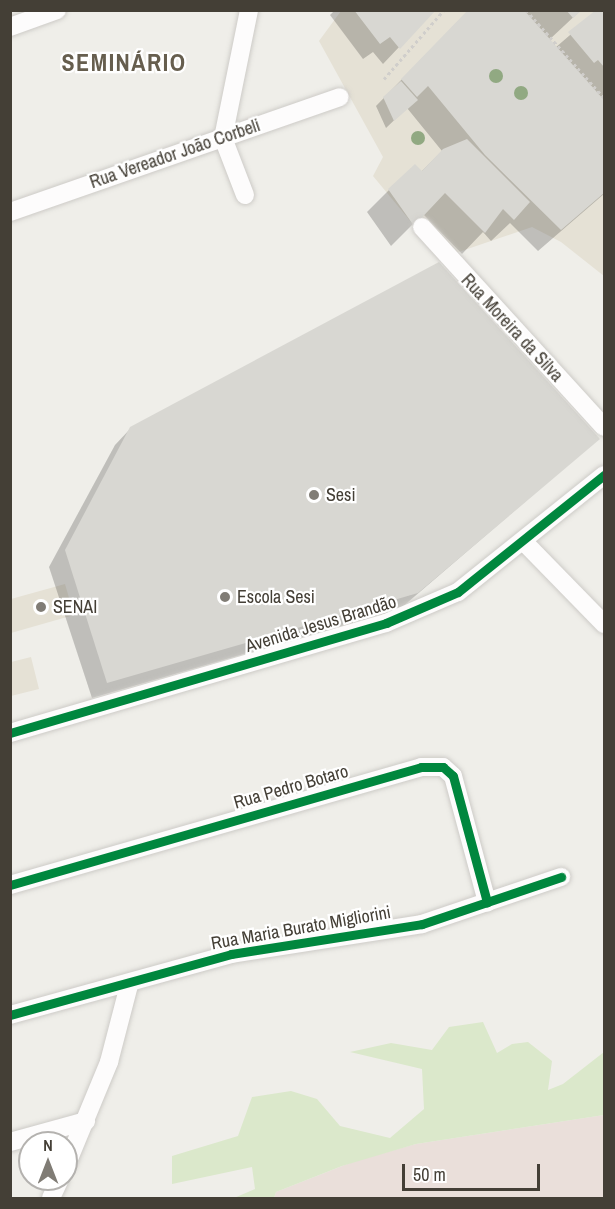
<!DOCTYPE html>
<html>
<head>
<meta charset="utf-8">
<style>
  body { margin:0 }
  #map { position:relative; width:615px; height:1209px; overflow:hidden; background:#efeee9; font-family:"Archivo Narrow",sans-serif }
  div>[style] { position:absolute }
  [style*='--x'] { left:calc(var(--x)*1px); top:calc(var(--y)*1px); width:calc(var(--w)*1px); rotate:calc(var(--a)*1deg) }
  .education>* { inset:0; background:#e5e1d5 }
  .medical>* { inset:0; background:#eadfda }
  .green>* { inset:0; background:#dbe8cb }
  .shadow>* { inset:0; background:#0003 }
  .building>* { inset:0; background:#d8d7d2 }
  .path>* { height:3px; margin-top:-1.5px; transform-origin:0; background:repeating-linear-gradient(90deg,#d0cecb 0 3px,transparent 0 6px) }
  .roads { filter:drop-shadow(0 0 2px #cdcbc7) drop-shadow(0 0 2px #cdcbc7) }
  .minor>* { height:18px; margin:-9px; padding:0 9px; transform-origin:9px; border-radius:9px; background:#fdfcfc }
  .cycleway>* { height:9px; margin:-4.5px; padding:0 4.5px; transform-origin:4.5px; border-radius:4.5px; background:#00873e }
  .trees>* { width:14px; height:14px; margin:-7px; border-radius:50%; background:#91a982 }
  .dots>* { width:16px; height:16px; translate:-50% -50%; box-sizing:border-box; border:3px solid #fff; border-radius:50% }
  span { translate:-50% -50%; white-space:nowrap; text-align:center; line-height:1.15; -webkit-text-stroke:4.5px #fff; paint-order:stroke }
  .street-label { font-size:18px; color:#443f36 }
  .poi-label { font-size:18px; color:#443f36 }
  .left { translate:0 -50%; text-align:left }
  .district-label { font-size:24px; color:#665e4e; font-weight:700; letter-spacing:1.5px }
  .frame { position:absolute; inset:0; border:12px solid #443f36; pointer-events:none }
  .north { position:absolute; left:18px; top:1131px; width:60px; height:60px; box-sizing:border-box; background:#fff; border:2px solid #b4b2af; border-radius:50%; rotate:0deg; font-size:16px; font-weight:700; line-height:24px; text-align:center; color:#443f36 }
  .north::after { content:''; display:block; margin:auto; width:21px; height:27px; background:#807c75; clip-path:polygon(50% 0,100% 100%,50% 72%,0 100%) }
  .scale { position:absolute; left:402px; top:1164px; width:138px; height:27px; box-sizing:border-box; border:3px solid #443f36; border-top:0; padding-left:8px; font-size:18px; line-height:21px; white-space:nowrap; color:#443f36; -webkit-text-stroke:4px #fff; paint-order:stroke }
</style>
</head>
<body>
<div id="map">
  <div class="education">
    <i style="clip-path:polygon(341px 11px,604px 11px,604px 276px,561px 242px,532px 227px,441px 258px,373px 176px,383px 157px,319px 41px)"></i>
    <i style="clip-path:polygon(65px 584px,74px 615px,11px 633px,11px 599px)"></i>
    <i style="clip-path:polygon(31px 657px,39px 689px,11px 696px,11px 662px)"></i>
  </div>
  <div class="medical">
    <i style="clip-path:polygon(604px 1115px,604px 1198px,274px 1198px,276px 1192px,355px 1161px,416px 1144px)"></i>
  </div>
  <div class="green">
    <i style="clip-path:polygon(483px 1022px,497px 1053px,512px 1044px,528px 1042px,552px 1061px,548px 1090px,563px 1084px,604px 1052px,604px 1115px,416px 1144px,342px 1166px,276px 1192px,274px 1198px,234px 1198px,255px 1189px,252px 1167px,172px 1184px,172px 1156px,238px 1136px,252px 1097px,291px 1091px,317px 1099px,340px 1126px,390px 1138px,424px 1109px,422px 1069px,350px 1052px,391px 1043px,432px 1050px,449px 1027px)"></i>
  </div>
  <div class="shadow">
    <i style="clip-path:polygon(335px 10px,434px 10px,383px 64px,373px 52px,363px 59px,330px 15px)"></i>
    <i style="clip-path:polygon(469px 10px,581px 10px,549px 40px,555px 48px,599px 10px,604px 10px,604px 95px,601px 98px,604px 102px,604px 194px,538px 251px,510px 223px,491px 241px,483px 232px,462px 254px,423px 214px,391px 246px,367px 212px,389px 190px,421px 172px,442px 151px,407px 108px,386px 128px,376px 106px)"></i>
    <i style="clip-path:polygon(131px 428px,598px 439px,400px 609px,92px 698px,49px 567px,115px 445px)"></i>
  </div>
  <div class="building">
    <i style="clip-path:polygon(354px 10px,436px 10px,400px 49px,390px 37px,380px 44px)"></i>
    <i style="clip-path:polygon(468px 10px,524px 10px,604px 100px,604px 193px,561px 230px,485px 155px,428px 86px,417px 97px,401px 79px)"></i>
    <i style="clip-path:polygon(566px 10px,582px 10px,573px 18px)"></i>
    <i style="clip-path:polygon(596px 10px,604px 10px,604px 67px,598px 60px,594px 63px,568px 32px)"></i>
    <i style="clip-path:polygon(401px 81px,418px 100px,394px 121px,383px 97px)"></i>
    <i style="clip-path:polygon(467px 139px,530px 202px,514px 220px,503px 209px,485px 233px,445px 193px,414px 226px,388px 189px,415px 164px,422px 171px,443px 149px)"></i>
    <i style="clip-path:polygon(439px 262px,600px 439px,418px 593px,107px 683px,65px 550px,130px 427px)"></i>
  </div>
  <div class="path">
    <i style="--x:526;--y:10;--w:118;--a:48.4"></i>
    <i style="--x:384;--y:79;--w:91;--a:-49"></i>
  </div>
  <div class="roads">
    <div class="minor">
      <i style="--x:10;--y:27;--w:50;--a:-19.9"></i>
      <i style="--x:245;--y:195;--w:61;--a:-111.1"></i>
      <i style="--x:223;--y:138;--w:131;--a:-78.5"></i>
      <i style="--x:10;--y:212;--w:349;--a:-19.2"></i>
      <i style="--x:422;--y:227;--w:270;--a:47.7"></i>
      <i style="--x:524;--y:542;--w:115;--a:45.7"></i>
      <i style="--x:10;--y:733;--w:392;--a:-16.3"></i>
      <i style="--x:386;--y:623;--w:78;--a:-23.3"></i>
      <i style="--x:458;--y:592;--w:187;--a:-38.7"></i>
      <i style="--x:10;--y:885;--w:428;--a:-16"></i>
      <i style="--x:421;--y:767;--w:22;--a:0"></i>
      <i style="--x:443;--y:767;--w:13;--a:42"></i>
      <i style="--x:453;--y:776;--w:131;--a:74.9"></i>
      <i style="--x:10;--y:1015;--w:229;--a:-15.4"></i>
      <i style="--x:231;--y:954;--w:193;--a:-8.9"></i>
      <i style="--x:422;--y:924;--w:147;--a:-18.7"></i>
      <i style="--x:10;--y:1142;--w:79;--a:-15.4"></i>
      <i style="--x:66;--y:1166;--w:113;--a:-67.5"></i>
      <i style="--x:109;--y:1062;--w:80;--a:-75.4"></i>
      <i style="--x:51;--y:1198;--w:21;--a:-65"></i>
    </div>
  </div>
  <div class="cycleway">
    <i style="--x:10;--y:733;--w:392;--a:-16.3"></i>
    <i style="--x:386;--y:623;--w:78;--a:-23.3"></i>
    <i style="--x:458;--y:592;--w:187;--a:-38.7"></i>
    <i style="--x:10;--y:885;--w:428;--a:-16"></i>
    <i style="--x:421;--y:767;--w:22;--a:0"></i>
    <i style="--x:443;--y:767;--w:13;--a:42"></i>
    <i style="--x:453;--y:776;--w:131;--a:74.9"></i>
    <i style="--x:10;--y:1015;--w:229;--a:-15.4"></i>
    <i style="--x:231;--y:954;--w:193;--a:-8.9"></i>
    <i style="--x:422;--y:924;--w:147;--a:-18.7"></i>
  </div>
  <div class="trees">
    <i style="left:496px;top:76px"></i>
    <i style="left:521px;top:93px"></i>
    <i style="left:418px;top:138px"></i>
  </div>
  <div class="dots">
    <i style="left:314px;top:495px;background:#807c75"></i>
    <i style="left:225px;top:597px;background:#807c75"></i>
    <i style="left:41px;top:607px;background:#807c75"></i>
  </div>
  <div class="street-label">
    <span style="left:175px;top:154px;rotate:-19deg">Rua Vereador João Corbeli</span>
    <span style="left:512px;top:328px;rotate:47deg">Rua Moreira da Silva</span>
    <span style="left:321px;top:624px;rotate:-17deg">Avenida Jesus Brandão</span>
    <span style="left:291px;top:787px;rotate:-16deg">Rua Pedro Botaro</span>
    <span style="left:301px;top:928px;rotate:-10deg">Rua Maria Burato Migliorini</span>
  </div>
  <div class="poi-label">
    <span class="left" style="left:326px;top:495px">Sesi</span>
    <span class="left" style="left:237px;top:597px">Escola Sesi</span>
    <span class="left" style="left:53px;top:607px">SENAI</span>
  </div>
  <div class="district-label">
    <span style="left:124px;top:63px">SEMINÁRIO</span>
  </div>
  <div class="frame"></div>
  <div class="north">N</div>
  <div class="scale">50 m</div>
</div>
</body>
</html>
